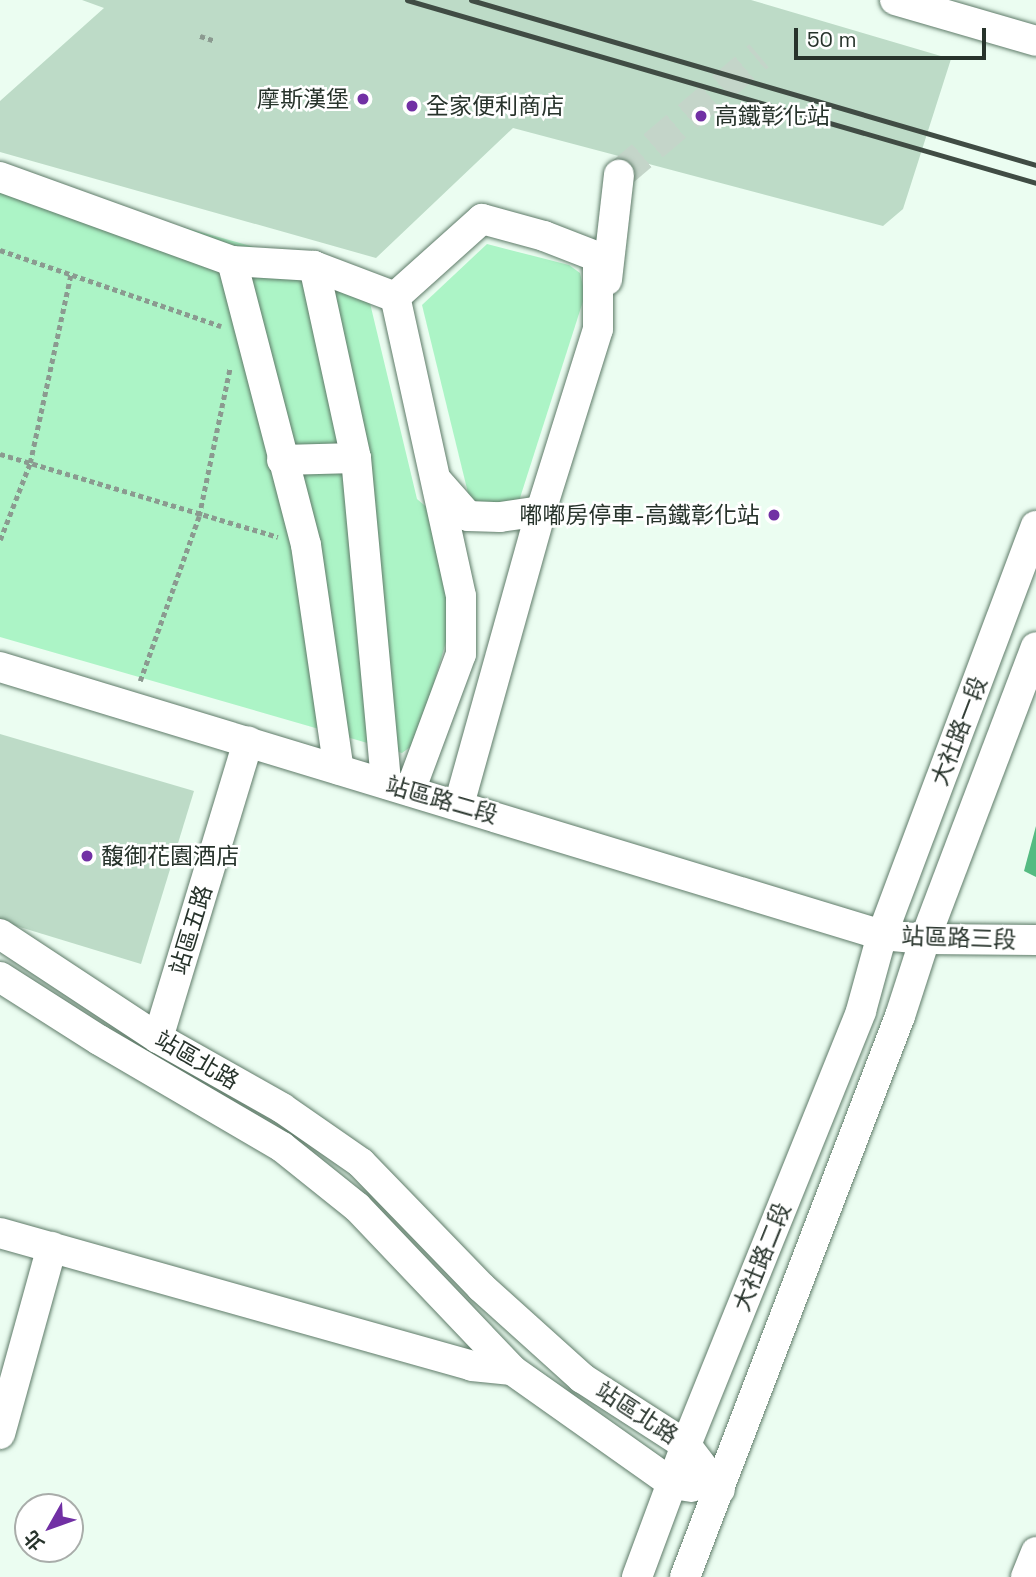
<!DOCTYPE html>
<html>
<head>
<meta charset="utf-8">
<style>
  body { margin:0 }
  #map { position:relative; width:1036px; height:1577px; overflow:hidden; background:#ebfdf1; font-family:"Space Grotesk","Noto Sans TC",sans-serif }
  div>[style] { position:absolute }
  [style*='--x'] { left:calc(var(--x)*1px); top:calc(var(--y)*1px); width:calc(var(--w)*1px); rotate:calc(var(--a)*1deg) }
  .green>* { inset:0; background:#acf4c6 }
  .water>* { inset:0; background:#55bb82 }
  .building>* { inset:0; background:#bddbc7 }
  .minor-tunnel>* { height:30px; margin-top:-15px; transform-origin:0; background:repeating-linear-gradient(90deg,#c4d5c9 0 30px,transparent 0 45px) }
  .path>* { height:4.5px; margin-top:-2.25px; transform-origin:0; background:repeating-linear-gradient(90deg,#8b9a90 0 5px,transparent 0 8.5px) }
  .roads { filter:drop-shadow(0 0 2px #5f7b69) drop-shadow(0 0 2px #5f7b69) }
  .minor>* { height:30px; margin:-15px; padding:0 15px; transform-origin:15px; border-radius:15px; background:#fff }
  .rail>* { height:5px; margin:-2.5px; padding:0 2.5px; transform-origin:2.5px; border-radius:2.5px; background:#404c44 }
  .dots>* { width:19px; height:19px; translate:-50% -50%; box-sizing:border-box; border:4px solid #fff; border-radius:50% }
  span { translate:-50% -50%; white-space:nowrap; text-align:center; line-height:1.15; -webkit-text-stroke:5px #fff; paint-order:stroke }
  .poi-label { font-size:23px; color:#27332b }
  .right { translate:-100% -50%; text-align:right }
  .left { translate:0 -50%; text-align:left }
  .street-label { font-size:23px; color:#27332b }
  .north { position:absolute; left:14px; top:1493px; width:70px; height:70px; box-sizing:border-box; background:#fff; border:2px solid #a9adaa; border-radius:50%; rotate:230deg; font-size:19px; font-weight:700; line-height:28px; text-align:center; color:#27332b }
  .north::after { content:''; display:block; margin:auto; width:24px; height:32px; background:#7130a4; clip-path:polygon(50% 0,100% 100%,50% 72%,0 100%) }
  .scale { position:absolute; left:794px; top:28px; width:192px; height:32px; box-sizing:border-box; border:4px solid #27332b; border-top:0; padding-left:9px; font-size:21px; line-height:24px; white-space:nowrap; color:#27332b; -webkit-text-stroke:5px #fff; paint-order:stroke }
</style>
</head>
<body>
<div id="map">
  <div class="green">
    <i style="clip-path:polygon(0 176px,380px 282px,369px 299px,417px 499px,430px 510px,454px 614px,417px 742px,402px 753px,0 637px)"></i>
    <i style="clip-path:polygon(487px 244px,569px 265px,580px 273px,585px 295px,519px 501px,476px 507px,469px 497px,422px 305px)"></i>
  </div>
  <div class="water">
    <i style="clip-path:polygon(1036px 826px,1036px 877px,1024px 871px)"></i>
  </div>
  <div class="building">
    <i style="clip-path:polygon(82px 0,751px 0,951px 59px,903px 209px,883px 226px,513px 128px,376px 258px,0 152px,0 101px,104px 8px)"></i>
    <i style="clip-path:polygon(0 734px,194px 791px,141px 964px,0 921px)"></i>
  </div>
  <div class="minor-tunnel">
    <i style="--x:619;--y:175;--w:184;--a:-40.4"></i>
  </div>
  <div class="path">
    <i style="--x:200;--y:36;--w:16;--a:18"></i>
    <i style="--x:0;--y:250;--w:234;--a:19"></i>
    <i style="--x:0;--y:454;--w:290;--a:16.6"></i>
    <i style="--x:0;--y:540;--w:83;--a:-68.7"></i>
    <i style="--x:30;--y:463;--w:193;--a:-77.8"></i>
    <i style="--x:140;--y:681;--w:175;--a:-70.3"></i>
    <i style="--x:199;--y:516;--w:152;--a:-78.2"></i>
  </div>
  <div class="roads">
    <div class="minor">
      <i style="--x:895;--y:0;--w:147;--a:16.2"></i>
      <i style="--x:0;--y:177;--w:247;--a:19.9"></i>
      <i style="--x:232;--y:261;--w:82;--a:3.5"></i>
      <i style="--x:314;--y:266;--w:87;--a:20.9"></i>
      <i style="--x:232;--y:261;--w:293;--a:75.4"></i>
      <i style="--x:306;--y:545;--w:227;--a:81.7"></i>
      <i style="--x:314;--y:266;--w:197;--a:77.7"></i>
      <i style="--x:356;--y:458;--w:327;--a:84.7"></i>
      <i style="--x:607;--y:280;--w:106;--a:-83.5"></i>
      <i style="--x:282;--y:460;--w:74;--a:-1.5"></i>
      <i style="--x:438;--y:482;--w:45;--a:48.6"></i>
      <i style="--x:468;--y:516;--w:32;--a:2"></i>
      <i style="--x:500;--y:517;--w:41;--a:-8.3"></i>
      <i style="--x:0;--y:667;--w:922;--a:16.9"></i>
      <i style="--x:882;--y:935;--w:43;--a:5.3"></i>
      <i style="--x:925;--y:939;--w:111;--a:0.5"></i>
      <i style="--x:410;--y:791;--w:146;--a:-69.6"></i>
      <i style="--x:461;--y:654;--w:58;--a:-90"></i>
      <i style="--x:461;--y:596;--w:306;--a:-102.4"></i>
      <i style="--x:395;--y:297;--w:117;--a:-41.9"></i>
      <i style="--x:482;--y:219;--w:64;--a:15.3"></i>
      <i style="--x:544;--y:236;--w:58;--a:21.3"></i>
      <i style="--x:598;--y:257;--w:72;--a:90"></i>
      <i style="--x:598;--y:329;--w:191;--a:107.4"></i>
      <i style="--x:541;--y:511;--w:304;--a:105.6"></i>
      <i style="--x:0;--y:934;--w:189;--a:33.4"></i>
      <i style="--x:158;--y:1038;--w:142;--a:29.4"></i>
      <i style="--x:282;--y:1108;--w:96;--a:34.8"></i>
      <i style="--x:361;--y:1163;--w:173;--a:45.9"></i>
      <i style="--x:481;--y:1287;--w:136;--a:42"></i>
      <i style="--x:582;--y:1378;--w:124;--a:32.8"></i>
      <i style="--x:686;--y:1445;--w:56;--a:52.9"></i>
      <i style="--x:0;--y:977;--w:117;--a:32.5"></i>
      <i style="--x:99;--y:1040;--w:212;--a:30.3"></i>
      <i style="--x:282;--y:1147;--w:96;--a:38.7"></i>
      <i style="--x:357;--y:1207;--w:225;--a:46.4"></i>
      <i style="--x:512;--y:1370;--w:197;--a:35.3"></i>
      <i style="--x:673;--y:1484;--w:19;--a:9"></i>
      <i style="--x:158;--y:1038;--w:310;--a:-73.1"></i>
      <i style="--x:0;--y:1233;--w:490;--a:15.7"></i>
      <i style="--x:472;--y:1366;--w:40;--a:5.7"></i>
      <i style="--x:0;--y:1434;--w:194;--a:-74.5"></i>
      <i style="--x:637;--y:1577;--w:141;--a:-69.6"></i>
      <i style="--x:686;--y:1445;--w:468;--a:-68"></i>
      <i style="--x:861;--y:1011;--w:79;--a:-74.6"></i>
      <i style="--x:882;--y:935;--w:437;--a:-69.4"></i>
      <i style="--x:685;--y:1577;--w:601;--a:-69.03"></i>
      <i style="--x:900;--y:1016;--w:81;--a:-72"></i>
      <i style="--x:925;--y:939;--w:312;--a:-69.2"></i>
      <i style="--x:1026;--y:1577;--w:27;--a:-68"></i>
    </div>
  </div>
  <div class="rail">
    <i style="--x:407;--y:0;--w:655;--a:16.22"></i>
    <i style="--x:471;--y:0;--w:589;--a:16.28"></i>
  </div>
  <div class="dots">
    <i style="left:363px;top:99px;background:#7130a4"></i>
    <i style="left:412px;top:106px;background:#7130a4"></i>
    <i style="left:701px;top:116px;background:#7130a4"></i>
    <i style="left:774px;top:515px;background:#7130a4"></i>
    <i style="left:87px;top:856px;background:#7130a4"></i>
  </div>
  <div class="poi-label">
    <span class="right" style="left:349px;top:99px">摩斯漢堡</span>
    <span class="left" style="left:426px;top:106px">全家便利商店</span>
    <span class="left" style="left:715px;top:116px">高鐵彰化站</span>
    <span class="right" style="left:760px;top:515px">嘟嘟房停車-高鐵彰化站</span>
    <span class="left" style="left:101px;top:856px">馥御花園酒店</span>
  </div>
  <div class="street-label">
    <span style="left:959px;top:731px;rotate:-69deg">大社路一段</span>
    <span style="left:442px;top:800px;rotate:16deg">站區路二段</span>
    <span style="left:191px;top:930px;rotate:-73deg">站區五路</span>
    <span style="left:959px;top:938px;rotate:2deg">站區路三段</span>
    <span style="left:197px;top:1060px;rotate:30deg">站區北路</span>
    <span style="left:762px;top:1257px;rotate:-68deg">大社路二段</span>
    <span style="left:637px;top:1413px;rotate:33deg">站區北路</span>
  </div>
  <div class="north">北</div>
  <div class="scale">50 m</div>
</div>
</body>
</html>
